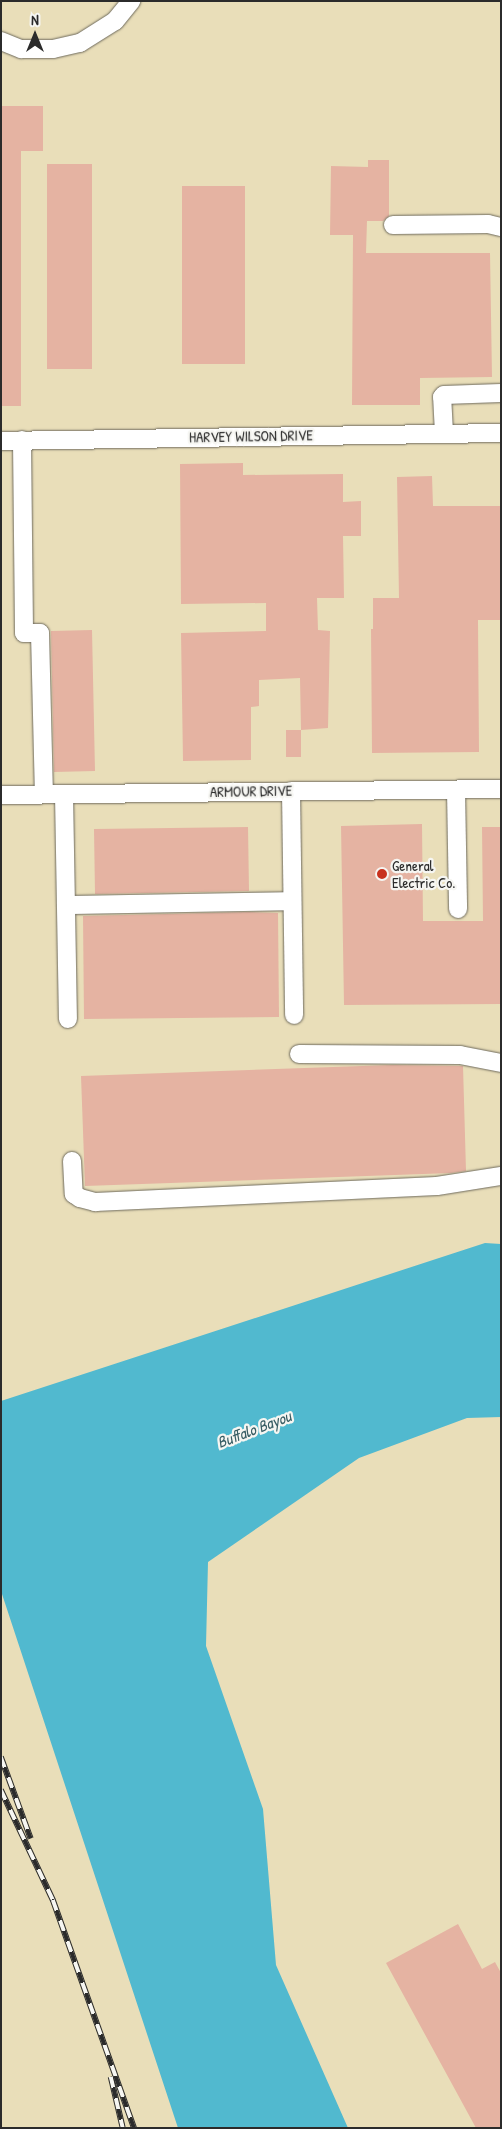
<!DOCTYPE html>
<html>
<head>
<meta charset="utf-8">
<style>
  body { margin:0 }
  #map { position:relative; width:502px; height:2129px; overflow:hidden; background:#e9deb9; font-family:"Patrick Hand",sans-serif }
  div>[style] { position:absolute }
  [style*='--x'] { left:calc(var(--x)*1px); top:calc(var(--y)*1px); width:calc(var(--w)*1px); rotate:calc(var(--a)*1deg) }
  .water>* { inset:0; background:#51b9cf }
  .building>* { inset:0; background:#e5b3a2 }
  .roads { filter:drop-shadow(0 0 1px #6e6a5d) drop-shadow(0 0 1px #6e6a5d) }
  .minor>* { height:18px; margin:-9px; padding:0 9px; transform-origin:9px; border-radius:9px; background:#fff }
  .rail>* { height:5.5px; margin-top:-2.75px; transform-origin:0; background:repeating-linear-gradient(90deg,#f6f6f2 0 11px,#2b2b2b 0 22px); box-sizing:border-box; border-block:1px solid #2b2b2b }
  .dots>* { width:14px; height:14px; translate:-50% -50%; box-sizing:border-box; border:2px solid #f6f6f2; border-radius:50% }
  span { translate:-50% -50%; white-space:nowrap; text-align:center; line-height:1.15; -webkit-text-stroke:4.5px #f6f6f2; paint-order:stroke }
  .street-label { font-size:15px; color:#2b2b2b }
  .poi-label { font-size:15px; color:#2b2b2b }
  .left { translate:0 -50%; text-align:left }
  .water-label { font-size:16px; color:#385d64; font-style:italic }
  .frame { position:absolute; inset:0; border:2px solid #2b2b2b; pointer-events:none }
  .north { position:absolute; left:10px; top:10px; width:50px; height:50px; -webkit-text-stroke:4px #f6f6f2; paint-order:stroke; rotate:0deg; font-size:14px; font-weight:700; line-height:20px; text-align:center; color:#2b2b2b }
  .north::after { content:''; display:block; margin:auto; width:18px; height:22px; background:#2b2b2b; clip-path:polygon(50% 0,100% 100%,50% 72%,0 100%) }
</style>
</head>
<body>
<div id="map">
  <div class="water">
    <i style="clip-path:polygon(485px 1243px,501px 1244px,501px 1417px,467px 1418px,359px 1458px,208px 1562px,206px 1646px,263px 1809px,276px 1965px,348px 2128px,178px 2128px,1px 1591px,1px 1401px)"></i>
  </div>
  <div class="building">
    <i style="clip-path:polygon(1px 106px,43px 106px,43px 151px,21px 151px,21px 406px,1px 406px)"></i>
    <i style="clip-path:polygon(368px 160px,389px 160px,389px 216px,383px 221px,367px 221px,366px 253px,490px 253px,492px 377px,420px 378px,420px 405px,352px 405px,353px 235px,330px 235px,331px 166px,368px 167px)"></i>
    <i style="clip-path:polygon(47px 164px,92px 164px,92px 369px,47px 369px)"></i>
    <i style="clip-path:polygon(182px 186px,245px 186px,245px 364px,182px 364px)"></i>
    <i style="clip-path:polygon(243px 463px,243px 475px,343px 474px,343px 502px,361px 501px,361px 536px,343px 536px,344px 598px,317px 598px,318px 630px,330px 631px,328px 728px,301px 730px,300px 678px,259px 680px,259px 706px,251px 707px,251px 760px,183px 761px,181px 633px,266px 631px,266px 603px,181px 604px,180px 464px)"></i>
    <i style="clip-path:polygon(432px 476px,433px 506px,501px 506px,501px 620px,478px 620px,479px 752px,372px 753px,371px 629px,373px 629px,373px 598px,399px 598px,397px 477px)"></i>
    <i style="clip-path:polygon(92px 630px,95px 771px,54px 772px,51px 631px)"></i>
    <i style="clip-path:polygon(286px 730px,301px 730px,301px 757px,286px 757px)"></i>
    <i style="clip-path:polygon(422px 824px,423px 921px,483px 921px,482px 827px,501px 827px,501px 1004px,344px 1005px,341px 826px)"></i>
    <i style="clip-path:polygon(248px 827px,249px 891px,95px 894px,94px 829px)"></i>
    <i style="clip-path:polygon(249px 912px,278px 913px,279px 1017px,84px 1019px,83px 916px)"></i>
    <i style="clip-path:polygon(391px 1065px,463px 1066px,466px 1171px,451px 1173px,85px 1186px,81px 1076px)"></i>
    <i style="clip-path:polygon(458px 1924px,482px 1969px,495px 1962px,501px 1973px,501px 2128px,476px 2128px,386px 1963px)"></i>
  </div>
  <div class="roads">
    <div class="minor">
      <i style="--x:1;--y:41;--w:22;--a:22"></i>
      <i style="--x:21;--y:49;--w:32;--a:0"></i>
      <i style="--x:53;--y:49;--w:28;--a:-13"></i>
      <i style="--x:80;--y:43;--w:41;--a:-32.2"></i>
      <i style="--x:115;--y:21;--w:26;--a:-51"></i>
      <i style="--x:393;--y:225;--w:95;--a:-0.6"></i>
      <i style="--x:488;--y:224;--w:13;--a:13"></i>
      <i style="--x:444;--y:433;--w:36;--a:-93"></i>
      <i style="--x:442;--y:397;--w:3;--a:-45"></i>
      <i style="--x:444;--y:395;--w:57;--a:-2"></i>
      <i style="--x:22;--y:440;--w:193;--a:89.4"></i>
      <i style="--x:24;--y:633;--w:16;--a:0"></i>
      <i style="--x:40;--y:633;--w:161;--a:88.6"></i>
      <i style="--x:1;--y:441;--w:500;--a:-0.92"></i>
      <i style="--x:456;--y:790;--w:119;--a:89"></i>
      <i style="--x:291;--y:791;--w:224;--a:89.2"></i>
      <i style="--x:64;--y:794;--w:225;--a:89"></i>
      <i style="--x:1;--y:795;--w:500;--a:-0.69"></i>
      <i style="--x:66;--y:905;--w:226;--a:-1"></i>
      <i style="--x:299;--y:1054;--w:161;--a:0.4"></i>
      <i style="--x:460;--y:1055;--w:42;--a:11"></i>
      <i style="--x:72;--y:1161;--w:33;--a:87"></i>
      <i style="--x:74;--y:1194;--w:7;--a:34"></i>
      <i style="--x:80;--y:1198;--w:16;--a:15"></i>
      <i style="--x:95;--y:1202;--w:342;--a:-2.7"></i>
      <i style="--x:437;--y:1186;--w:65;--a:-8.9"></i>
    </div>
  </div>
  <div class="rail">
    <i style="--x:1;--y:1757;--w:87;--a:69.9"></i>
    <i style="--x:1;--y:1790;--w:122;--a:64.7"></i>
    <i style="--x:53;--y:1900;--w:242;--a:70.4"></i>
    <i style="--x:111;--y:2077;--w:52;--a:76.8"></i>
  </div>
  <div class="dots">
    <i style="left:382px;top:874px;background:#c8321e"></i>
  </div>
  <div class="street-label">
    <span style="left:251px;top:436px;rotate:-1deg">HARVEY WILSON DRIVE</span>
    <span style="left:251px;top:791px;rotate:-1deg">ARMOUR DRIVE</span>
  </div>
  <div class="poi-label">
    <span class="left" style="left:392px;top:874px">General<br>Electric Co.</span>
  </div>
  <div class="water-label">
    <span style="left:254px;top:1429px;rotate:-21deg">Buffalo Bayou</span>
  </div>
  <div class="frame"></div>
  <div class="north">N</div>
</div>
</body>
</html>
